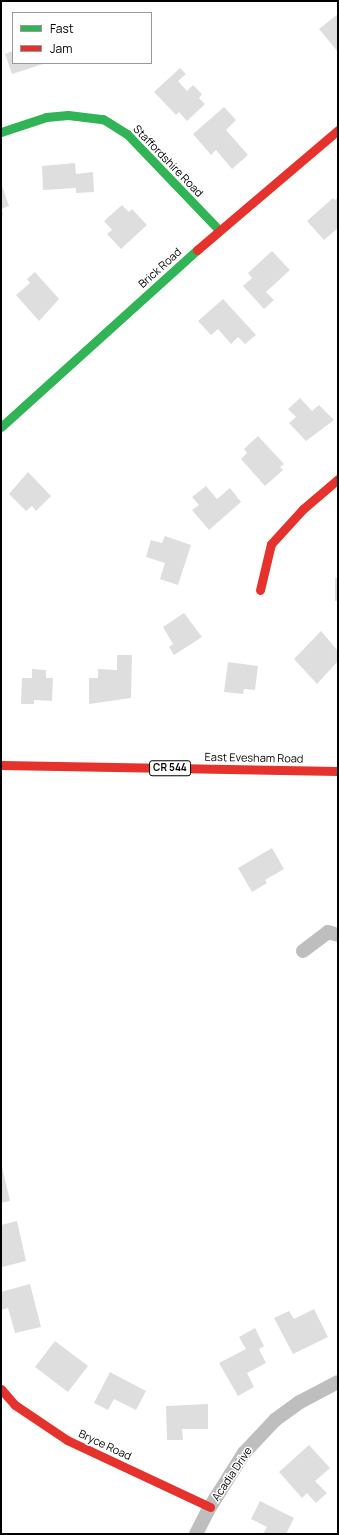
<!DOCTYPE html>
<html>
<head>
<meta charset="utf-8">
<style>
  body { margin:0 }
  #map { position:relative; width:339px; height:1535px; overflow:hidden; background:#fff; font-family:Manrope,sans-serif }
  div>[style] { position:absolute }
  [style*='--x'] { left:calc(var(--x)*1px); top:calc(var(--y)*1px); width:calc(var(--w)*1px); rotate:calc(var(--a)*1deg) }
  .building>* { inset:0; background:#dedede }
  .street>* { height:14px; margin:-7px; padding:0 7px; transform-origin:7px; border-radius:7px; background:#bebebe }
  .fast>* { height:9px; margin:-4.5px; padding:0 4.5px; transform-origin:4.5px; border-radius:4.5px; background:#30b455 }
  .jam>* { height:9px; margin:-4.5px; padding:0 4.5px; transform-origin:4.5px; border-radius:4.5px; background:#e5322d }
  span { translate:-50% -50%; white-space:nowrap; text-align:center; line-height:1.15; -webkit-text-stroke:3px #fff; paint-order:stroke }
  .shield-label span { padding:1px 3px; background:#fff; border:1px solid; border-radius:3px; -webkit-text-stroke-width:0 }
  .shield-label { font-size:10px; color:#000; font-weight:700 }
  .street-label { font-size:11px; color:#000 }
  .frame { position:absolute; inset:0; border:2px solid #000; pointer-events:none }
  .legend { position:absolute; left:12px; top:12px; width:140px; height:52px; box-sizing:border-box; background:#fff; border:1px solid #999; margin:0; padding:5px 7px; list-style:none; font-size:12px; color:#000 }
  .legend li { display:flex; align-items:center; gap:8px; height:20px }
  .legend b { width:20px; border:1px solid #999 }
</style>
</head>
<body>
<div id="map">
  <div class="building">
    <i style="clip-path:polygon(338px 14px,338px 52px,319px 29px)"></i>
    <i style="clip-path:polygon(13px 51px,13px 63px,46px 63px,12px 74px,5px 54px)"></i>
    <i style="clip-path:polygon(180px 68px,186px 74px,178px 81px,187px 91px,193px 85px,202px 94px,199px 98px,205px 104px,187px 121px,179px 112px,176px 115px,154px 92px)"></i>
    <i style="clip-path:polygon(224px 107px,236px 120px,226px 130px,248px 155px,232px 169px,216px 150px,211px 155px,193px 134px)"></i>
    <i style="clip-path:polygon(75px 163px,76px 174px,93px 172px,94px 192px,76px 193px,76px 188px,43px 190px,42px 166px)"></i>
    <i style="clip-path:polygon(1px 183px,9px 206px,1px 209px,3px 215px,1px 216px)"></i>
    <i style="clip-path:polygon(338px 197px,338px 228px,324px 240px,307px 221px,333px 198px,335px 200px)"></i>
    <i style="clip-path:polygon(122px 205px,129px 212px,132px 209px,147px 225px,121px 249px,107px 234px,112px 230px,104px 221px)"></i>
    <i style="clip-path:polygon(272px 251px,290px 270px,266px 292px,274px 300px,264px 309px,243px 286px,252px 278px,248px 273px)"></i>
    <i style="clip-path:polygon(35px 272px,59px 299px,39px 321px,16px 295px,30px 283px,27px 279px)"></i>
    <i style="clip-path:polygon(223px 299px,256px 335px,245px 344px,238px 337px,231px 344px,218px 329px,211px 335px,198px 321px)"></i>
    <i style="clip-path:polygon(300px 398px,312px 411px,319px 405px,334px 420px,306px 441px,289px 423px,296px 417px,288px 409px)"></i>
    <i style="clip-path:polygon(258px 436px,284px 464px,280px 467px,283px 470px,265px 486px,241px 459px,247px 453px,244px 449px)"></i>
    <i style="clip-path:polygon(28px 472px,51px 496px,36px 511px,32px 506px,26px 511px,9px 494px)"></i>
    <i style="clip-path:polygon(206px 486px,217px 499px,230px 488px,241px 502px,209px 530px,192px 510px,199px 505px,192px 497px)"></i>
    <i style="clip-path:polygon(165px 536px,191px 545px,178px 585px,160px 579px,165px 563px,146px 557px,151px 540px,162px 543px)"></i>
    <i style="clip-path:polygon(335px 578px,338px 578px,338px 601px,335px 601px)"></i>
    <i style="clip-path:polygon(184px 613px,202px 637px,174px 655px,169px 647px,173px 644px,163px 627px)"></i>
    <i style="clip-path:polygon(321px 631px,338px 651px,338px 661px,317px 684px,294px 659px)"></i>
    <i style="clip-path:polygon(117px 655px,132px 655px,131px 698px,89px 704px,89px 678px,98px 678px,98px 669px,117px 670px)"></i>
    <i style="clip-path:polygon(228px 662px,258px 666px,255px 690px,244px 689px,243px 694px,224px 692px)"></i>
    <i style="clip-path:polygon(32px 669px,46px 670px,46px 678px,53px 678px,52px 701px,34px 700px,34px 704px,21px 704px,22px 678px,32px 678px)"></i>
    <i style="clip-path:polygon(272px 848px,284px 869px,265px 880px,267px 883px,252px 892px,238px 868px)"></i>
    <i style="clip-path:polygon(1px 1163px,10px 1201px,1px 1203px)"></i>
    <i style="clip-path:polygon(17px 1221px,26px 1261px,2px 1267px,1px 1225px)"></i>
    <i style="clip-path:polygon(30px 1284px,41px 1327px,15px 1333px,8px 1308px,1px 1310px,1px 1292px)"></i>
    <i style="clip-path:polygon(314px 1309px,328px 1337px,293px 1354px,274px 1318px,289px 1311px,294px 1319px)"></i>
    <i style="clip-path:polygon(255px 1328px,264px 1346px,259px 1349px,266px 1363px,247px 1373px,254px 1387px,238px 1396px,219px 1363px,246px 1349px,239px 1337px)"></i>
    <i style="clip-path:polygon(55px 1341px,88px 1366px,68px 1392px,35px 1367px)"></i>
    <i style="clip-path:polygon(110px 1372px,146px 1391px,136px 1410px,114px 1399px,108px 1410px,94px 1403px)"></i>
    <i style="clip-path:polygon(208px 1404px,208px 1429px,182px 1429px,183px 1440px,167px 1440px,166px 1406px)"></i>
    <i style="clip-path:polygon(309px 1445px,330px 1468px,315px 1481px,327px 1493px,316px 1503px,307px 1493px,302px 1498px,279px 1472px)"></i>
    <i style="clip-path:polygon(260px 1501px,294px 1518px,286px 1534px,263px 1534px,267px 1527px,251px 1519px)"></i>
  </div>
  <div class="street">
    <i style="--x:303;--y:951;--w:31;--a:-37"></i>
    <i style="--x:328;--y:932;--w:10;--a:17"></i>
    <i style="--x:196;--y:1534;--w:30;--a:-63"></i>
    <i style="--x:210;--y:1507;--w:64;--a:-57.8"></i>
    <i style="--x:244;--y:1453;--w:45;--a:-46.8"></i>
    <i style="--x:275;--y:1420;--w:31;--a:-36"></i>
    <i style="--x:300;--y:1402;--w:43;--a:-27.8"></i>
  </div>
  <div class="fast">
    <i style="--x:1;--y:132;--w:47;--a:-18.4"></i>
    <i style="--x:46;--y:117;--w:22;--a:-5"></i>
    <i style="--x:68;--y:115;--w:35;--a:7"></i>
    <i style="--x:103;--y:119;--w:28;--a:32"></i>
    <i style="--x:127;--y:134;--w:133;--a:46.2"></i>
    <i style="--x:1;--y:427;--w:264;--a:-42.1"></i>
  </div>
  <div class="jam">
    <i style="--x:197;--y:250;--w:185;--a:-40.4"></i>
    <i style="--x:260;--y:590;--w:47;--a:-76.6"></i>
    <i style="--x:271;--y:544;--w:47;--a:-47.6"></i>
    <i style="--x:303;--y:509;--w:46;--a:-40.6"></i>
    <i style="--x:1;--y:765;--w:337;--a:1"></i>
    <i style="--x:1;--y:1389;--w:21;--a:49"></i>
    <i style="--x:15;--y:1405;--w:63;--a:33.9"></i>
    <i style="--x:67;--y:1440;--w:158;--a:25.1"></i>
  </div>
  <div class="shield-label">
    <span style="left:170px;top:768px">CR 544</span>
  </div>
  <div class="street-label">
    <span style="left:168px;top:161px;rotate:46deg">Staffordshire Road</span>
    <span style="left:160px;top:268px;rotate:-42deg">Brick Road</span>
    <span style="left:254px;top:758px;rotate:1deg">East Evesham Road</span>
    <span style="left:105px;top:1445px;rotate:25deg">Bryce Road</span>
    <span style="left:232px;top:1474px;rotate:-56deg">Acadia Drive</span>
  </div>
  <div class="frame"></div>
  <ul class="legend">
  <li><b style="height:5px;background:#30b455"></b>Fast</li>
  <li><b style="height:5px;background:#e5322d"></b>Jam</li>
  </ul>
</div>
</body>
</html>
